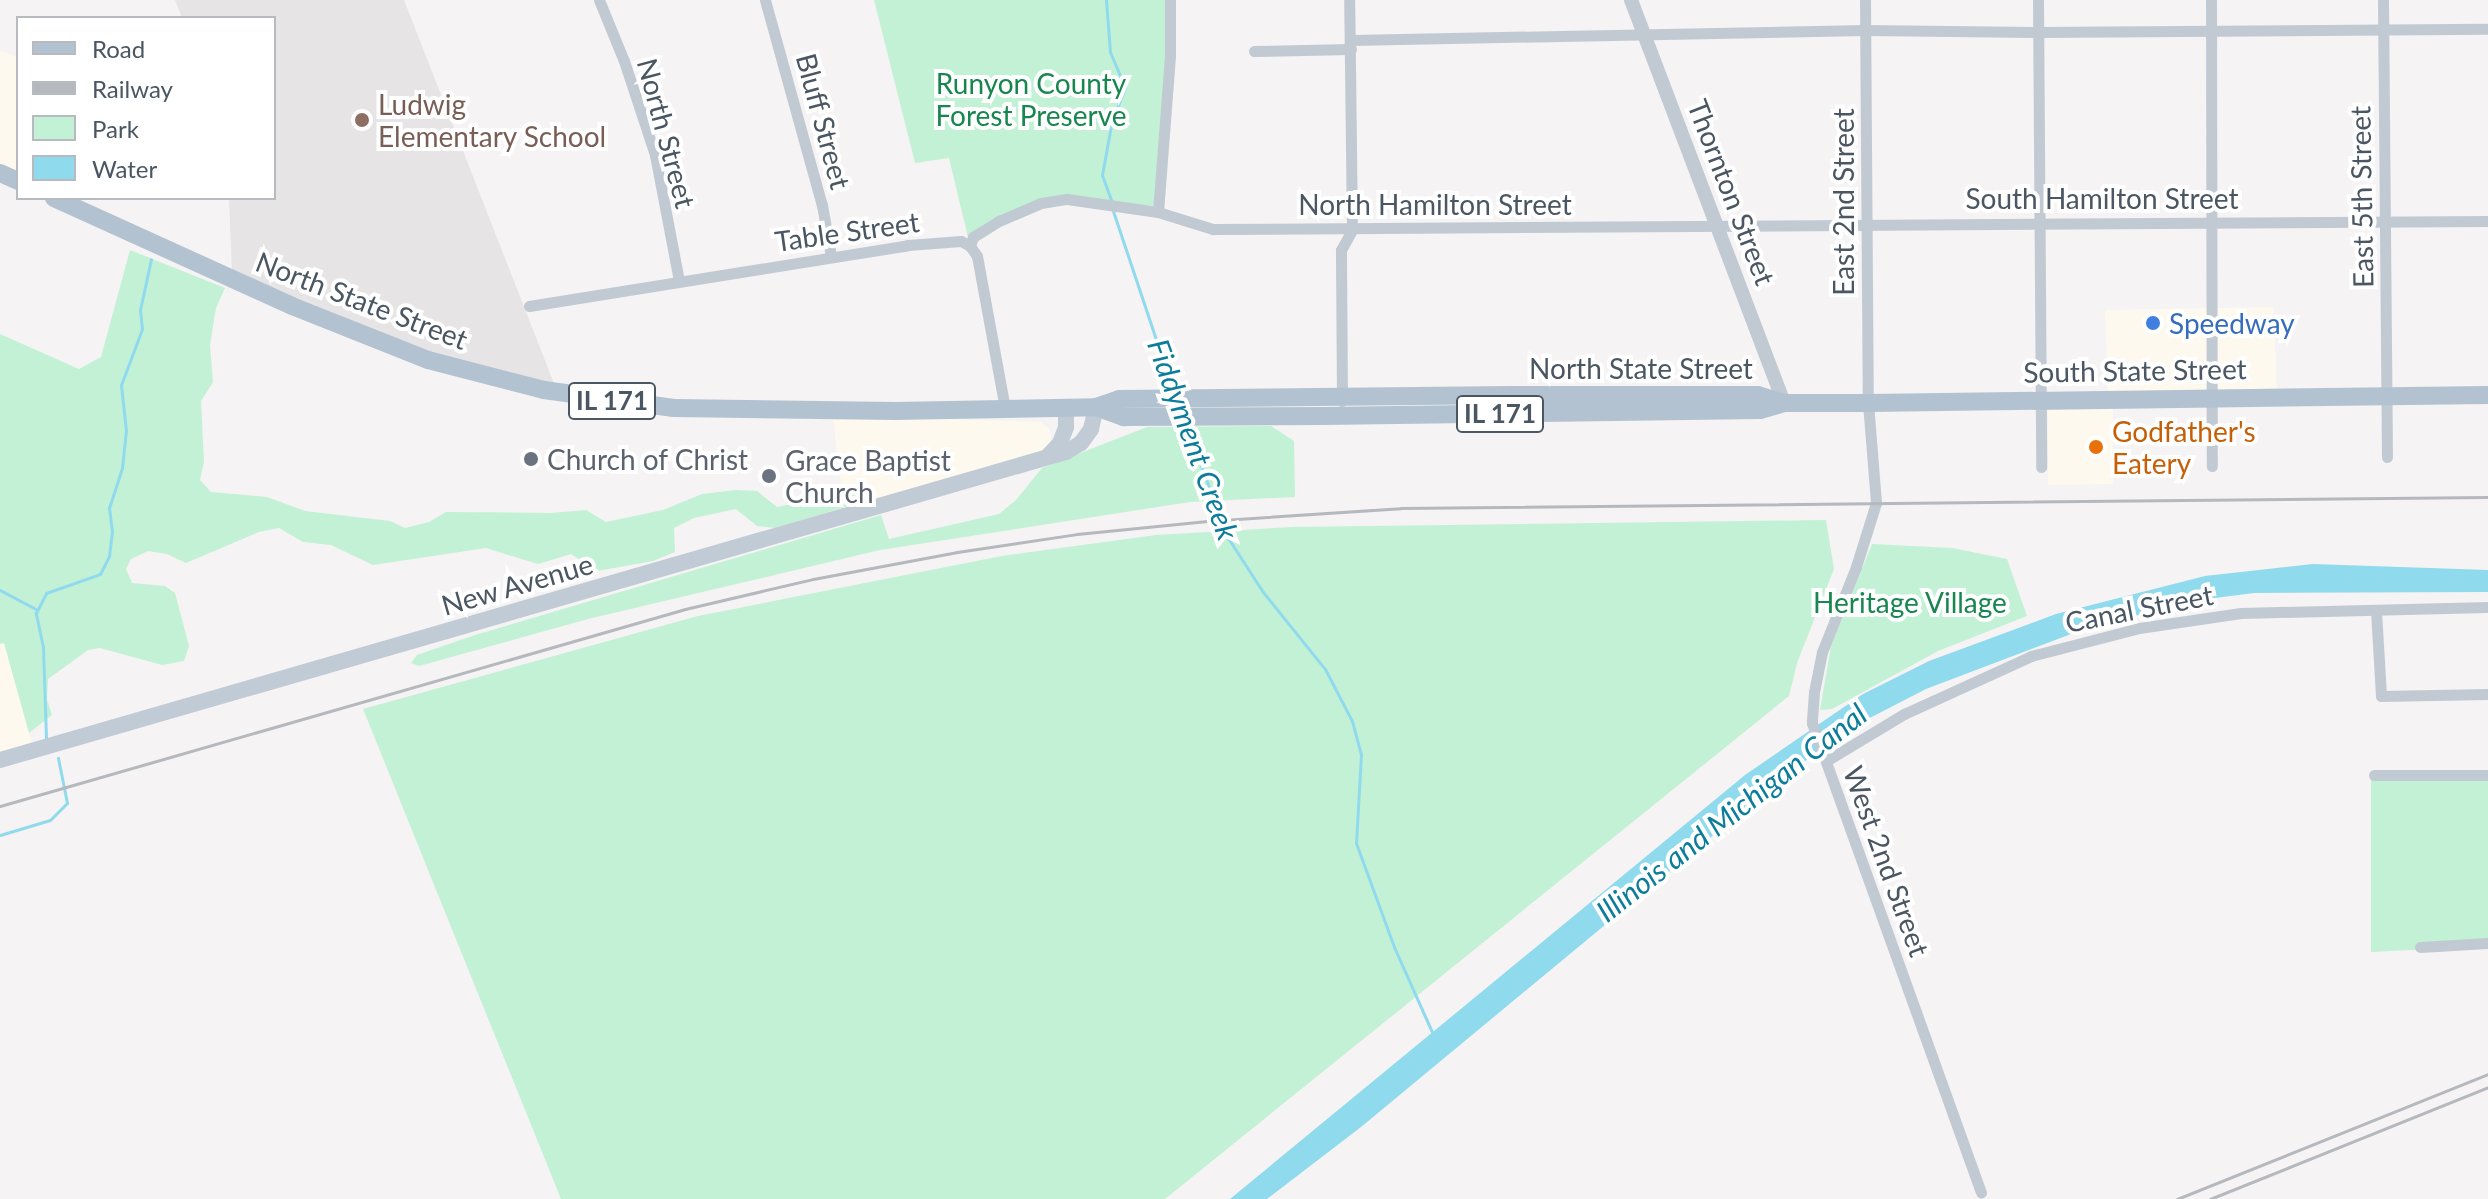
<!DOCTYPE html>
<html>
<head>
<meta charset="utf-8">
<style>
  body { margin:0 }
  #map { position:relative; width:2488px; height:1199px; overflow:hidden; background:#f5f3f3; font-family:Lato,sans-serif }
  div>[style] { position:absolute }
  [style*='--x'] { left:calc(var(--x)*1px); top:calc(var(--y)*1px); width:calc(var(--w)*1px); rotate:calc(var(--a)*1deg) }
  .commercial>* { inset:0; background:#fdf9ef }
  .education>* { inset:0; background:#e6e4e5 }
  .green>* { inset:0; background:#c3f1d5 }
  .water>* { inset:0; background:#90daee }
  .stream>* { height:3px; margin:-1.5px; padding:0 1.5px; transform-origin:1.5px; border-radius:1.5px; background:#90daee }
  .minor>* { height:11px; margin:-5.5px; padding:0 5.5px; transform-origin:5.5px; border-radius:5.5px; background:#c1cad2 }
  .tertiary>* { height:14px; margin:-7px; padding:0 7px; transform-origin:7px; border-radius:7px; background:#c1cad2 }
  .secondary>* { height:16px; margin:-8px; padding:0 8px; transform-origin:8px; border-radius:8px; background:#c1cbd6 }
  .primary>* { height:18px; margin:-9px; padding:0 9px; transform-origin:9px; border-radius:9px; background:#b3c2d1 }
  .rail>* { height:3px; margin:-1.5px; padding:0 1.5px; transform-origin:1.5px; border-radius:1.5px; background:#b5b8bd }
  .dots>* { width:22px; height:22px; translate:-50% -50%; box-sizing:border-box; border:4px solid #fff; border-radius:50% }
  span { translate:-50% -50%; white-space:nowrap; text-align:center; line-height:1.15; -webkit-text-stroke:8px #fff; paint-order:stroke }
  .shield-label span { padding:2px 6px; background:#fff; border:2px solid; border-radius:6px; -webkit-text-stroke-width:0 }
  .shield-label { font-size:26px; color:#4a5661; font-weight:700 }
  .park-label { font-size:28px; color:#17864f }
  .education-label { font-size:28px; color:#785e54 }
  .left { translate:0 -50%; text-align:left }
  .street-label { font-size:28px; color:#4a5661 }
  .shop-label { font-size:28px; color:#366cbe }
  .food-label { font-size:28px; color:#c56008 }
  .worship-label { font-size:28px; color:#5b616d }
  .water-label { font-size:30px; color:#0c7c9b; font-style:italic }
  .legend { position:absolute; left:16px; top:16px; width:260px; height:184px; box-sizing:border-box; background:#fff; border:2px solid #b7bbc0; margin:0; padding:10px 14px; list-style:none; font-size:24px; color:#4a5661 }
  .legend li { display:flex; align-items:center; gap:16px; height:40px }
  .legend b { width:40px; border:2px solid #b7bbc0 }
</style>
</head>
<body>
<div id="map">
  <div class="commercial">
    <i style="clip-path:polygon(0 50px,18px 58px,18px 174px,0 166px)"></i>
    <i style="clip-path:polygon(2273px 307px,2277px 389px,2108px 392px,2105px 310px)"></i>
    <i style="clip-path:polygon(2113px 405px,2113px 484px,2048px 485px,2048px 407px)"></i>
    <i style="clip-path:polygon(864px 417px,1041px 422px,1050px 430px,1051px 445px,1042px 452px,844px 510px,833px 418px)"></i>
    <i style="clip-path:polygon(4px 643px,32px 744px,0 753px,0 644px)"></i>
  </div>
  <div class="education">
    <i style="clip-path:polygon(175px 0,404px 0,555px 386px,482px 370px,384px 337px,232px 272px,229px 198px,274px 198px,274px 18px,182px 18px)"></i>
  </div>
  <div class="green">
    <i style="clip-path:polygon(874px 0,1168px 0,1168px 53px,1155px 206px,1047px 198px,968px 237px,949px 158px,915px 163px)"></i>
    <i style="clip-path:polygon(130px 250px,225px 288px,216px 308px,210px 345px,213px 382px,201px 401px,204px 462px,200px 480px,211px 492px,267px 497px,305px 511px,390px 521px,405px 528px,429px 522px,446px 512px,551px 513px,586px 510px,606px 522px,663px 510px,702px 494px,736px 490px,757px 491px,777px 507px,855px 491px,859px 499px,854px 504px,776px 528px,757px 526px,736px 509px,694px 518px,674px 528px,675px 552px,653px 561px,597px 571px,571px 554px,538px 564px,486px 548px,373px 565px,331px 545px,303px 542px,279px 528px,259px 532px,186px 563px,167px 554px,148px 551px,131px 559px,126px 569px,132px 583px,165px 586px,175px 593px,189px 646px,184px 661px,162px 665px,100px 648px,88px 650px,48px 679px,47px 699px,52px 715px,29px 733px,4px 643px,0 644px,0 334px,79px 369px,101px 357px)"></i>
    <i style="clip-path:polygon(1271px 426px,1294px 441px,1295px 497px,1190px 502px,880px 550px,588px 619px,419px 666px,411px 663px,417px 655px,475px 635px,881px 515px,889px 539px,999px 514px,1016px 500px,1042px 468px,1147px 427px)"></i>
    <i style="clip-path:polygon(1826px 520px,1834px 569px,1797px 663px,1789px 696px,1165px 1199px,561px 1199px,363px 709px,698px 616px,1002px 556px,1156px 535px,1292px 527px)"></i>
    <i style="clip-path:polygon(1872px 544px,1952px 548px,2007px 559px,2027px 616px,1938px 651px,1832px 709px,1820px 710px,1831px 646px)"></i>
    <i style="clip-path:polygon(2371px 780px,2488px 780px,2488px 946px,2371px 952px)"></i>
  </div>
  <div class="water">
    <i style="clip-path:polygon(2313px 564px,2488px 570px,2488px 592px,2254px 593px,2207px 599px,2095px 625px,1926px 689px,1862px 722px,1792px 770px,1361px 1127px,1267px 1199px,1230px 1199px,1745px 775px,1863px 694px,1929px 661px,2056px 614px,2205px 576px)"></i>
  </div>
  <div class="stream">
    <i style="--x:1106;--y:0;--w:52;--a:85.6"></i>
    <i style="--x:1110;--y:52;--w:39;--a:67"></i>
    <i style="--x:1125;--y:88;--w:35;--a:112"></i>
    <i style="--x:1112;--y:120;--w:56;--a:100.3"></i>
    <i style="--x:1102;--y:175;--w:30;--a:70"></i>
    <i style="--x:1113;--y:211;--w:192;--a:71.5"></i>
    <i style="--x:1185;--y:423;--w:123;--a:69.5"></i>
    <i style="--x:1228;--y:538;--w:64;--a:57.1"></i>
    <i style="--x:1263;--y:592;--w:99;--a:51.2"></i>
    <i style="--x:1325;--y:669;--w:59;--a:62.6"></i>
    <i style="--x:1352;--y:721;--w:34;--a:75"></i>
    <i style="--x:1361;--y:754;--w:89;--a:93.2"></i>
    <i style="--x:1356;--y:843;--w:111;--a:69.9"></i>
    <i style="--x:1394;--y:947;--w:93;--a:65.9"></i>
    <i style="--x:0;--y:590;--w:40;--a:28"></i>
    <i style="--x:46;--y:738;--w:91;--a:-91.9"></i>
    <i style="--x:43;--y:647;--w:35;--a:-102"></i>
    <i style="--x:36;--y:613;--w:22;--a:-63"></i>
    <i style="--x:46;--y:593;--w:57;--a:-19.4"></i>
    <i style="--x:100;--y:574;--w:20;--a:-63"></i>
    <i style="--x:109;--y:556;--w:24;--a:-83"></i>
    <i style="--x:112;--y:532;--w:24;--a:-97"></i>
    <i style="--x:109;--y:508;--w:42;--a:-72"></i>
    <i style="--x:122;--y:468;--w:37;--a:-84"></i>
    <i style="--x:126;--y:431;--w:46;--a:-96.2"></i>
    <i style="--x:121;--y:385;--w:60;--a:-69.4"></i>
    <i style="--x:142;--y:329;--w:19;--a:-96"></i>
    <i style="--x:140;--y:310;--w:52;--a:-77.8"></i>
    <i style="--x:0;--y:835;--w:52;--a:-16.7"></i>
    <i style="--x:50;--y:820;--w:24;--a:-45"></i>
    <i style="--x:67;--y:803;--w:46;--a:-101.3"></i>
  </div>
  <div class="minor">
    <i style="--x:599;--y:0;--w:66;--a:67.7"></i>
    <i style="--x:624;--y:61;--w:99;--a:71.7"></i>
    <i style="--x:655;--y:155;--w:128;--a:79.2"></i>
    <i style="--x:765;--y:0;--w:213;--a:74.5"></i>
    <i style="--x:822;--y:205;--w:52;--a:80"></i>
    <i style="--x:1865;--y:0;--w:403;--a:89.6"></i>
    <i style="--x:1868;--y:403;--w:100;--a:85.4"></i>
    <i style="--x:1876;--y:503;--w:67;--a:107.4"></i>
    <i style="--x:1856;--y:567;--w:92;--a:111.8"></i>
    <i style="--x:1822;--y:652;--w:41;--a:101.3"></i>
    <i style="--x:1814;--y:692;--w:31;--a:94"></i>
    <i style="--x:1812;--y:723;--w:499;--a:70.2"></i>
    <i style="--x:2038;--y:0;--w:467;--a:89.6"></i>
    <i style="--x:2211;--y:0;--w:466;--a:89.9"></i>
    <i style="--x:2383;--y:0;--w:457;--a:89.5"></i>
    <i style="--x:1351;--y:40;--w:514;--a:-1.11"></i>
    <i style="--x:1865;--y:30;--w:173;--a:0.7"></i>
    <i style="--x:2038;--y:32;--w:450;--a:-0.4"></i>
    <i style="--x:1254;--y:51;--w:97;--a:-1.2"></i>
    <i style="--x:1158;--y:212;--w:157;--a:-85.6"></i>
    <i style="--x:1170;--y:55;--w:55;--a:-90"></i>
    <i style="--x:970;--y:246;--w:9;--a:-72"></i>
    <i style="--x:973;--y:237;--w:31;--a:-32"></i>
    <i style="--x:999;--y:221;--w:46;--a:-23.2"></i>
    <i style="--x:1041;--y:203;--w:26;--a:-9"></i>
    <i style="--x:1067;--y:199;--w:92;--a:8.1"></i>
    <i style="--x:1158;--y:212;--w:58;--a:17.2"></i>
    <i style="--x:1213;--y:229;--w:1275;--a:-0.36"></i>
    <i style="--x:970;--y:246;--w:12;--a:55"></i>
    <i style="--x:977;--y:256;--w:156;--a:79.6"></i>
    <i style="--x:529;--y:306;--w:384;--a:-9.1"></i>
    <i style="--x:908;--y:245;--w:53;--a:-4.3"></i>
    <i style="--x:961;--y:241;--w:10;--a:29"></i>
    <i style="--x:1342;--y:401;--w:151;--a:-90.4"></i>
    <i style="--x:1341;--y:250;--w:23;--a:-61"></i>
    <i style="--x:1352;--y:230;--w:230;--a:-90.7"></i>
    <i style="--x:2376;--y:611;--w:85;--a:86.6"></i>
    <i style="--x:2381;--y:696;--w:107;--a:-1.1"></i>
    <i style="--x:1826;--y:761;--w:91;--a:-31.1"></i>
    <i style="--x:1904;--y:714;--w:140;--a:-24.5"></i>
    <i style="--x:2031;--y:656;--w:112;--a:-14.5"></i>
    <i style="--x:2139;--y:628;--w:103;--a:-8.4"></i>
    <i style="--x:2241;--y:613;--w:247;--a:-1.4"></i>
    <i style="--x:2374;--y:775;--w:114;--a:0"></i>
    <i style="--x:2420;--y:947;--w:68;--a:-3.4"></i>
  </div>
  <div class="tertiary">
    <i style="--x:1631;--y:0;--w:431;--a:69.2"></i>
  </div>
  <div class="secondary">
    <i style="--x:1048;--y:456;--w:18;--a:-47"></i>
    <i style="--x:1060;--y:443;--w:17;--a:-69"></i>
    <i style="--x:1066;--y:427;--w:20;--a:-90"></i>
    <i style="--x:0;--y:760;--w:1110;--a:-16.12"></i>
    <i style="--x:1066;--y:452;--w:17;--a:-31"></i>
    <i style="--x:1081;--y:443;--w:17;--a:-54"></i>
    <i style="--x:1091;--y:429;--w:23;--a:-77"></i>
  </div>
  <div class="primary">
    <i style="--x:0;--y:173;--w:20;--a:24"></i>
    <i style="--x:54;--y:198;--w:261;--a:24.4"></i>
    <i style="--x:292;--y:306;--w:146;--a:21.7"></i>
    <i style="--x:428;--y:360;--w:120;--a:14.5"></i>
    <i style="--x:544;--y:390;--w:131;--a:7.9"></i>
    <i style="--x:674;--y:408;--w:221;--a:0.8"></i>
    <i style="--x:895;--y:411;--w:201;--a:-1.1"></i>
    <i style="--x:1096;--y:407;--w:24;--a:-19"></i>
    <i style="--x:1119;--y:399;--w:393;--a:-0.6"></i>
    <i style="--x:1512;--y:395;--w:246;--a:0"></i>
    <i style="--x:1758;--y:395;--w:27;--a:17"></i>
    <i style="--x:1784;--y:403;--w:84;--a:0"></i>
    <i style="--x:1868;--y:403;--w:620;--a:-0.74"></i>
    <i style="--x:1096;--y:407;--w:30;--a:20"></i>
    <i style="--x:1124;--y:417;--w:199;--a:-0.3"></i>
    <i style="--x:1323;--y:416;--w:437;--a:-0.8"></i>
    <i style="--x:1760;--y:410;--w:25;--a:-16"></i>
  </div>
  <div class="rail">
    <i style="--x:0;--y:806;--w:713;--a:-16.04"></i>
    <i style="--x:685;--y:609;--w:131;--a:-13.2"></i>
    <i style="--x:813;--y:579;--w:147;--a:-10.6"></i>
    <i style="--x:957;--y:552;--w:121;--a:-8.5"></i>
    <i style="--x:1077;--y:534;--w:131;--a:-5.7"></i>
    <i style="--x:1207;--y:521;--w:194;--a:-3.8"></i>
    <i style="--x:1401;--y:508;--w:1087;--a:-0.58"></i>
    <i style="--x:2177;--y:1199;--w:335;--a:-21.9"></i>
    <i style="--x:2210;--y:1199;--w:300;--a:-21.9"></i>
  </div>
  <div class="dots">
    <i style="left:362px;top:120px;background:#8d6e63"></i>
    <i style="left:2153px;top:323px;background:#3f7fe0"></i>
    <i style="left:2096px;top:447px;background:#e8710a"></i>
    <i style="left:531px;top:459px;background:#6b7280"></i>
    <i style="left:769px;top:476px;background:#6b7280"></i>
  </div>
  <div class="shield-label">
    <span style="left:612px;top:401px">IL 171</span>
    <span style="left:1500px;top:414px">IL 171</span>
  </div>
  <div class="park-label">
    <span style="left:1031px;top:99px">Runyon County<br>Forest Preserve</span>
    <span style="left:1910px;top:602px">Heritage Village</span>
  </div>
  <div class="education-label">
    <span class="left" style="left:378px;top:120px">Ludwig<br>Elementary School</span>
  </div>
  <div class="street-label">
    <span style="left:824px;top:121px;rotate:75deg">Bluff Street</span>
    <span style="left:667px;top:133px;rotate:75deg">North Street</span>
    <span style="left:1732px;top:192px;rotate:69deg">Thornton Street</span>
    <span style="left:2361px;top:197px;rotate:-91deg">East 5th Street</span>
    <span style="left:2102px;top:198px">South Hamilton Street</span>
    <span style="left:1843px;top:202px;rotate:-90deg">East 2nd Street</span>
    <span style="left:1435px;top:204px">North Hamilton Street</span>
    <span style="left:847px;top:231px;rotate:-8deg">Table Street</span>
    <span style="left:362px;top:300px;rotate:21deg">North State Street</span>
    <span style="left:1641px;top:368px">North State Street</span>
    <span style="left:2135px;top:370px;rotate:-1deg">South State Street</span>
    <span style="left:517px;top:584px;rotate:-16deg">New Avenue</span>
    <span style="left:2139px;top:608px;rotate:-11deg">Canal Street</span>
    <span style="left:1887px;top:861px;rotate:70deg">West 2nd Street</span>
  </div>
  <div class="shop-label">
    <span class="left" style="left:2169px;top:323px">Speedway</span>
  </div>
  <div class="food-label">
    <span class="left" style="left:2112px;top:447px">Godfather's<br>Eatery</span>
  </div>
  <div class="worship-label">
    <span class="left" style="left:547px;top:459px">Church of Christ</span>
    <span class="left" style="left:785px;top:476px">Grace Baptist<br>Church</span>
  </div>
  <div class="water-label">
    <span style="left:1194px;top:439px;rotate:70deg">Fiddyment Creek</span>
    <span style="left:1731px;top:812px;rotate:-38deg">Illinois and Michigan Canal</span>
  </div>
  <ul class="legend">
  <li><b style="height:10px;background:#b3c2d1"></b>Road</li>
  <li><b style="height:10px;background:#b5b8bd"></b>Railway</li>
  <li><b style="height:22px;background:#c3f1d5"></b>Park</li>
  <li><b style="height:22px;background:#90daee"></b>Water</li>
  </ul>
</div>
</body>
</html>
